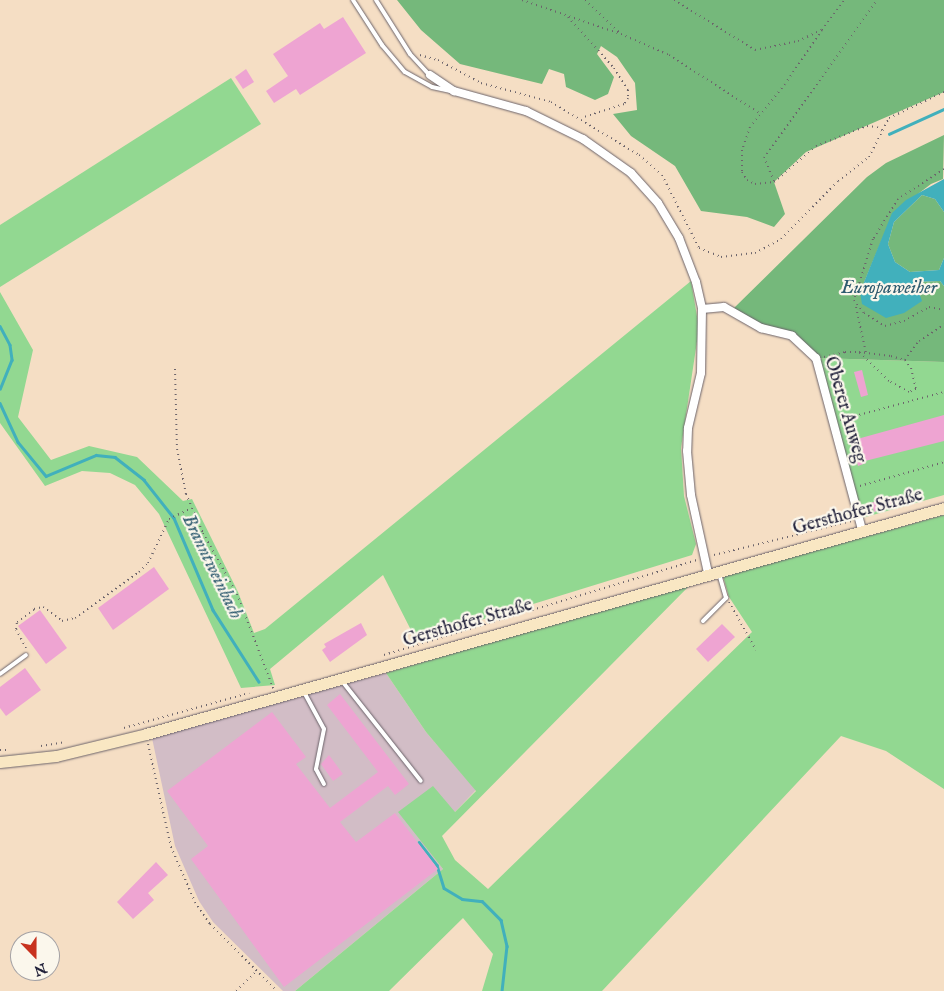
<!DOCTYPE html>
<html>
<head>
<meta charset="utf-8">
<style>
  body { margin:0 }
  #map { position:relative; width:944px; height:991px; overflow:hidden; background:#f5dec4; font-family:"IM FELL English",serif }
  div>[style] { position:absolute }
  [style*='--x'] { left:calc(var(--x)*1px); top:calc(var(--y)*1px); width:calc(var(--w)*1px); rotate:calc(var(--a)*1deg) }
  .industrial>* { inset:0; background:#d2bdc6 }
  .green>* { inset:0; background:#92d891 }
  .forest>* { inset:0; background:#75b87b }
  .water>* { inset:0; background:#41b0bc }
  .stream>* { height:2.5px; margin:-1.25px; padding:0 1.25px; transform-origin:1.25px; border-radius:1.25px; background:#41b0bc }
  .building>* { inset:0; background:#eea4d2 }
  .path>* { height:2px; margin-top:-1px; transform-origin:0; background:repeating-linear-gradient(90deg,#6c646b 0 1px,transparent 0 5px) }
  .roads { filter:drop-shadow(0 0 1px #6c646b) drop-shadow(0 0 1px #6c646b) }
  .lane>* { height:4px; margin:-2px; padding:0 2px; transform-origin:2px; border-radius:2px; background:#fff }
  .street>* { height:8px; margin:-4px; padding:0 4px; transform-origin:4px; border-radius:4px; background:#fff }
  .secondary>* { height:11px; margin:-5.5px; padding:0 5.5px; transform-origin:5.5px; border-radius:5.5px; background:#f9e7c3 }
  span { translate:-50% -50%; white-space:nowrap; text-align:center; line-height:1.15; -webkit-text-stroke:4.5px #fbf7ec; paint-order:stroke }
  .street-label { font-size:18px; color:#22223b }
  .water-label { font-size:19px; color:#2e5b6f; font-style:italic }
  .north { position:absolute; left:10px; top:931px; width:50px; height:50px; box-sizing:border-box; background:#fbf7ec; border:1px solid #a4a2a5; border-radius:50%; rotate:158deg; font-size:14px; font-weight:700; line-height:20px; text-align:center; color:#22223b }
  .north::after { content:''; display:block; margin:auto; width:18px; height:22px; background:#c8321e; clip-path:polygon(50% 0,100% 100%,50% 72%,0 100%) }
</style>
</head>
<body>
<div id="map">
  <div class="industrial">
    <i style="clip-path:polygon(386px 673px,426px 732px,476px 790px,455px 812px,399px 811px,443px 869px,295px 991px,283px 991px,213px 922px,199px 901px,175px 846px,152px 738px)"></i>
  </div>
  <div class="green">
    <i style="clip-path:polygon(231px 78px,261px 124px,0 287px,0 225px)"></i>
    <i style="clip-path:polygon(691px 281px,699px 328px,681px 448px,684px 496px,696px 544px,692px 555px,416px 640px,383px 575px,270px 669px,275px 685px,241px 688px,159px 514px,135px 485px,110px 473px,82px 471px,45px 486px,0 423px,0 292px,33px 350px,18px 417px,51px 460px,89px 446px,137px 457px,183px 501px,192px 499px,238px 592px,254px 633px,265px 629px)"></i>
    <i style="clip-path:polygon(818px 358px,944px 362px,944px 495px,862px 518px)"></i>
    <i style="clip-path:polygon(944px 515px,944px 789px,886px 751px,841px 736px,602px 991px,482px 991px,493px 954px,463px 918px,389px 991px,295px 991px,443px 869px,398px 812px,433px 786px,455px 812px,476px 791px,426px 732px,386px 673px,692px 583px,442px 836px,455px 860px,488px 889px,752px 632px,729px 597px,723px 576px)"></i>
  </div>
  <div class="forest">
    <i style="clip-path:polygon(397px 0,944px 0,944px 92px,806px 152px,774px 182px,785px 214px,774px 227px,747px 217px,701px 211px,675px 166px,631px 136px,613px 114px,637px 110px,635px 83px,617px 57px,601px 46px,597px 54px,614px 77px,608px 94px,595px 100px,566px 87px,564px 74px,549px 69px,542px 84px,460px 64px,421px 30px)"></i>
    <i style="clip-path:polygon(944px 135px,943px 179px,931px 184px,893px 213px,860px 292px,915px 282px,940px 281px,944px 286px,944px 362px,818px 358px,795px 335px,761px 325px,734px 308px,867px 177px,886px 163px)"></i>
    <i style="clip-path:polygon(922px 195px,935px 199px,944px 212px,944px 258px,939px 270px,910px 272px,895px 262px,888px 244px,894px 222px)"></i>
  </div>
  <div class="water">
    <i style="clip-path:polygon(944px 179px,944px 212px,935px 199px,922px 195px,894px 222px,888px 244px,895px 262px,910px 272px,939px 270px,944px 258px,944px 286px,940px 281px,915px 282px,922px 301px,904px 313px,886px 318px,862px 304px,860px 292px,892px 213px,906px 200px)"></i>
  </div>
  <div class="stream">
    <i style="--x:889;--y:134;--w:60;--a:-24.4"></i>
    <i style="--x:0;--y:326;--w:21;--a:62"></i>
    <i style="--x:10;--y:345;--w:15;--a:82"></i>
    <i style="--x:12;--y:360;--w:31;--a:112"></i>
    <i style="--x:0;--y:403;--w:43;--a:65.2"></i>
    <i style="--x:18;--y:442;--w:44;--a:50.5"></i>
    <i style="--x:46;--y:476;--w:54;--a:-22.8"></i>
    <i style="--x:96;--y:455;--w:19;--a:6"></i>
    <i style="--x:115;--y:457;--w:37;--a:38"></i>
    <i style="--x:144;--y:480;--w:48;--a:51.7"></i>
    <i style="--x:174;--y:518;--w:100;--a:67"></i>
    <i style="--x:213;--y:610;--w:85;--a:57.4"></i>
    <i style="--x:419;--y:842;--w:29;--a:52"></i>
    <i style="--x:437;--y:865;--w:24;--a:73"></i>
    <i style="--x:444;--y:888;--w:21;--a:31"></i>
    <i style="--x:462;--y:899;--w:20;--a:6"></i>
    <i style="--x:482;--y:901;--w:27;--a:45"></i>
    <i style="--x:501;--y:920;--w:27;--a:77"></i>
    <i style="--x:507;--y:946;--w:45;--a:96.3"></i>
  </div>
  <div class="building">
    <i style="clip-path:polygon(343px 17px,366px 53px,300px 95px,296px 89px,274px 103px,266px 91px,288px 76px,273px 54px,320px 23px,324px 29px)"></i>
    <i style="clip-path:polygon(246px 69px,254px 82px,243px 89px,235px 77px)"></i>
    <i style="clip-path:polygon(862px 370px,868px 395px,861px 397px,854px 372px)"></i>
    <i style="clip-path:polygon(944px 415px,944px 441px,865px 461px,866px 463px,858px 466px,850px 441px)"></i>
    <i style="clip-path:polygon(891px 496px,894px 505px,874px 512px,871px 503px)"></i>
    <i style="clip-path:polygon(154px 567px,169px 589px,113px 630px,98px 608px)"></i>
    <i style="clip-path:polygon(40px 610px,67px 648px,46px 664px,18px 626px)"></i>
    <i style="clip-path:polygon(361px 623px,367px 635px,330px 662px,322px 650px,326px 647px,324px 644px)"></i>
    <i style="clip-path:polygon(722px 624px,735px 637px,708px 662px,696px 649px)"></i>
    <i style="clip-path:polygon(25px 668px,41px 690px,6px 716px,0 708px,0 687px)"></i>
    <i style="clip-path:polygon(340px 694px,409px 784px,395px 795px,388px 786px,340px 822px,356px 842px,395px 813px,438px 869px,284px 987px,191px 859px,208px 846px,167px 791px,272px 712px,306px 757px,296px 764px,330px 808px,378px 772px,327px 705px)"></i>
    <i style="clip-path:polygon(329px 755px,343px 774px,333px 781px,321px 764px)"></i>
    <i style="clip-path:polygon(156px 862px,168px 875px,148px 893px,154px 900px,133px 919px,117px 902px)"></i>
  </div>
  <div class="path">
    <i style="--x:522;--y:0;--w:105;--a:19"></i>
    <i style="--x:621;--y:34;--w:52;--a:23.6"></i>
    <i style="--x:669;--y:55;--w:107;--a:32.8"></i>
    <i style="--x:585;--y:0;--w:48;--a:43.3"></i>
    <i style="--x:674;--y:0;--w:95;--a:31.7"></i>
    <i style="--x:755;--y:50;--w:44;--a:-11.8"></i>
    <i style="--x:798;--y:41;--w:26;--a:-25"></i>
    <i style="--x:822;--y:30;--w:38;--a:-53"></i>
    <i style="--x:568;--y:17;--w:69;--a:48"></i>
    <i style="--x:614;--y:68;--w:26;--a:58"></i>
    <i style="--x:628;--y:90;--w:8;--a:90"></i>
    <i style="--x:628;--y:98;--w:7;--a:124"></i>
    <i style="--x:624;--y:104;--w:45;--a:162"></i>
    <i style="--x:822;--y:30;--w:65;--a:124.4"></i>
    <i style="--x:785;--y:84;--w:55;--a:129.1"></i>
    <i style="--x:750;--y:127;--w:24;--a:109"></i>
    <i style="--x:742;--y:150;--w:22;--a:90"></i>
    <i style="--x:742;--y:172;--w:9;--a:58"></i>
    <i style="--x:747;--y:180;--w:9;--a:27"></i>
    <i style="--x:755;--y:184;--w:19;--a:-6"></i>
    <i style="--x:774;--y:182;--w:55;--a:-40.6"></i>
    <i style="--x:816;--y:146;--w:55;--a:-21.4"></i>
    <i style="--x:867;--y:126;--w:10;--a:6"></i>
    <i style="--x:877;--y:127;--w:6;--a:39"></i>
    <i style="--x:420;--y:55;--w:19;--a:16"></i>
    <i style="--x:438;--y:60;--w:49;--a:28.1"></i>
    <i style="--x:481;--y:83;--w:73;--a:15.2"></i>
    <i style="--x:551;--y:102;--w:103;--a:31.1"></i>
    <i style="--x:639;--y:155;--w:30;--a:41"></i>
    <i style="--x:662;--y:175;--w:82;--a:63.1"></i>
    <i style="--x:699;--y:248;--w:24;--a:22"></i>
    <i style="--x:721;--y:257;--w:34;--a:-7"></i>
    <i style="--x:755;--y:253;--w:30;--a:-28"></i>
    <i style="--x:781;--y:239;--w:81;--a:-45.5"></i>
    <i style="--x:838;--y:181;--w:39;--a:-38"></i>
    <i style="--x:869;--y:157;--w:44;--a:-62.9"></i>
    <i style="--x:889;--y:118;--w:61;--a:-25.3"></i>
    <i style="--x:944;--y:169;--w:55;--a:146.9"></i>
    <i style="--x:898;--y:199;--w:47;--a:122"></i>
    <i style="--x:873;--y:239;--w:64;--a:107.3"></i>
    <i style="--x:854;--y:300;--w:16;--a:52"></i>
    <i style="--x:864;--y:313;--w:25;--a:32"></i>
    <i style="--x:885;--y:326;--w:20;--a:-15"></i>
    <i style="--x:904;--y:321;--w:29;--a:-29"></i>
    <i style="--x:929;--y:307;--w:15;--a:11"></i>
    <i style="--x:774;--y:181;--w:25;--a:-113"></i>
    <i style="--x:764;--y:158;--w:194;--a:-54.4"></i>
    <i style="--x:856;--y:307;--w:47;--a:77.7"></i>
    <i style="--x:824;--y:357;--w:22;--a:-13"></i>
    <i style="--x:845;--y:352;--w:14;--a:0"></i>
    <i style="--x:859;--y:352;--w:32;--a:7"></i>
    <i style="--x:891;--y:356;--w:15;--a:16"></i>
    <i style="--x:905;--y:360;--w:10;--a:53"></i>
    <i style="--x:911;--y:368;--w:22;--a:77"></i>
    <i style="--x:916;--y:389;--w:8;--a:157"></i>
    <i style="--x:909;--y:392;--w:23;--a:-151"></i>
    <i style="--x:889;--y:381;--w:42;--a:-136"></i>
    <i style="--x:905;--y:360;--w:24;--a:-54"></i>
    <i style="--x:919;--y:341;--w:30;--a:-33"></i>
    <i style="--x:175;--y:369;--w:80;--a:88.6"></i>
    <i style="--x:177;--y:449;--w:46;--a:78.7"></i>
    <i style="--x:186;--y:494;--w:43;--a:66.4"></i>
    <i style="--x:203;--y:533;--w:70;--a:60.9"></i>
    <i style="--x:237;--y:594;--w:101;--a:69"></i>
    <i style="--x:840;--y:420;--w:108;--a:-15.1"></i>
    <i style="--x:860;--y:486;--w:87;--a:-15.9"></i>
    <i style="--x:714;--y:555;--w:142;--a:-13.8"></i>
    <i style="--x:729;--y:602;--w:55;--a:60.6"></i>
    <i style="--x:26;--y:648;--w:21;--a:-118"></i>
    <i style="--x:16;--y:629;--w:7;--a:-82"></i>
    <i style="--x:17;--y:622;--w:21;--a:-37"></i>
    <i style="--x:34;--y:609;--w:9;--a:-13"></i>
    <i style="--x:43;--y:607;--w:24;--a:36"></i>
    <i style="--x:62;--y:621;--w:13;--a:-13"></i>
    <i style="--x:75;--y:618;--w:79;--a:-35.7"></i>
    <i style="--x:139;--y:572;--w:13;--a:-45"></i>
    <i style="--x:148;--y:563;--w:49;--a:-64.5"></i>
    <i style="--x:169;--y:519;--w:25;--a:-26"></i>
    <i style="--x:384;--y:655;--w:327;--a:-16.9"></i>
    <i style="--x:124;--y:728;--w:130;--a:-15.6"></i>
    <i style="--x:148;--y:744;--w:106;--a:77.4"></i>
    <i style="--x:171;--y:847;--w:60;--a:66.4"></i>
    <i style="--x:195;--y:902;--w:27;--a:56"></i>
    <i style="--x:210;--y:924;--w:95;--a:45"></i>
    <i style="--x:41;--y:746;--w:25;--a:-9"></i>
    <i style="--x:0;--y:750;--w:9;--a:0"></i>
    <i style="--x:236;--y:991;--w:29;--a:-44"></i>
  </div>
  <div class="roads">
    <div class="lane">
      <i style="--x:353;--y:0;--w:54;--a:57.2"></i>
      <i style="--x:382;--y:45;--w:35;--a:50"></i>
      <i style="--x:405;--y:72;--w:31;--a:29"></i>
      <i style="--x:432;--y:87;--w:19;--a:12"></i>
      <i style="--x:376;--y:0;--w:64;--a:57.8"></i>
      <i style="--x:410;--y:54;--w:26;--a:47"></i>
      <i style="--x:703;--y:621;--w:33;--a:-45"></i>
      <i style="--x:726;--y:598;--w:25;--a:-106"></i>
      <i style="--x:0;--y:674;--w:32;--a:-36"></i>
      <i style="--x:342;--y:681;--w:127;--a:51.7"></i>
      <i style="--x:304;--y:692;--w:42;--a:61.6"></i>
      <i style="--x:324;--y:729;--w:41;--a:101.3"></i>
      <i style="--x:316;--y:769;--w:17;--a:62"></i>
    </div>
    <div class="street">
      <i style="--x:430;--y:75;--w:29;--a:34"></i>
      <i style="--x:454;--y:91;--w:75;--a:15.5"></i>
      <i style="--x:526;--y:111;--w:64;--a:26.2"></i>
      <i style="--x:583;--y:139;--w:59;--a:35.3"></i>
      <i style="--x:631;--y:173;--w:40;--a:48"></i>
      <i style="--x:658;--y:203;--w:41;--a:59"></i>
      <i style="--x:679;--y:238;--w:47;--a:68.9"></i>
      <i style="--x:696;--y:282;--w:28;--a:77"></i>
      <i style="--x:702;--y:309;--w:64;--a:90.9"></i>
      <i style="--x:701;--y:373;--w:57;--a:103.3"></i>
      <i style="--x:688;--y:428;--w:23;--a:92"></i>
      <i style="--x:687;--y:451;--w:44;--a:84.8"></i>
      <i style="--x:691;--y:495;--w:80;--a:77.7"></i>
      <i style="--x:702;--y:309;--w:22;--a:-5"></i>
      <i style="--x:724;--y:307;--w:43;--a:29.6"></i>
      <i style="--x:761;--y:328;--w:32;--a:14"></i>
      <i style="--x:792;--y:336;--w:33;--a:43"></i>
      <i style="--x:816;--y:358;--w:178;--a:75"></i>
    </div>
    <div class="secondary">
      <i style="--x:0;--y:762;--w:56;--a:-6.1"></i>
      <i style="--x:56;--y:756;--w:93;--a:-13.7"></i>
      <i style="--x:146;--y:734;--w:829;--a:-15.81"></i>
    </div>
  </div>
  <div class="street-label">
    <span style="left:844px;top:410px;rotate:74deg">Oberer Auweg</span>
    <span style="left:858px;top:513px;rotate:-15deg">Gersthofer Straße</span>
    <span style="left:468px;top:624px;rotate:-16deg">Gersthofer Straße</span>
  </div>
  <div class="water-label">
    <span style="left:889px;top:289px">Europaweiher</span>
    <span style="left:211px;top:567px;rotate:64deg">Branntweinbach</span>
  </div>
  <div class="north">N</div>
</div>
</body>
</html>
